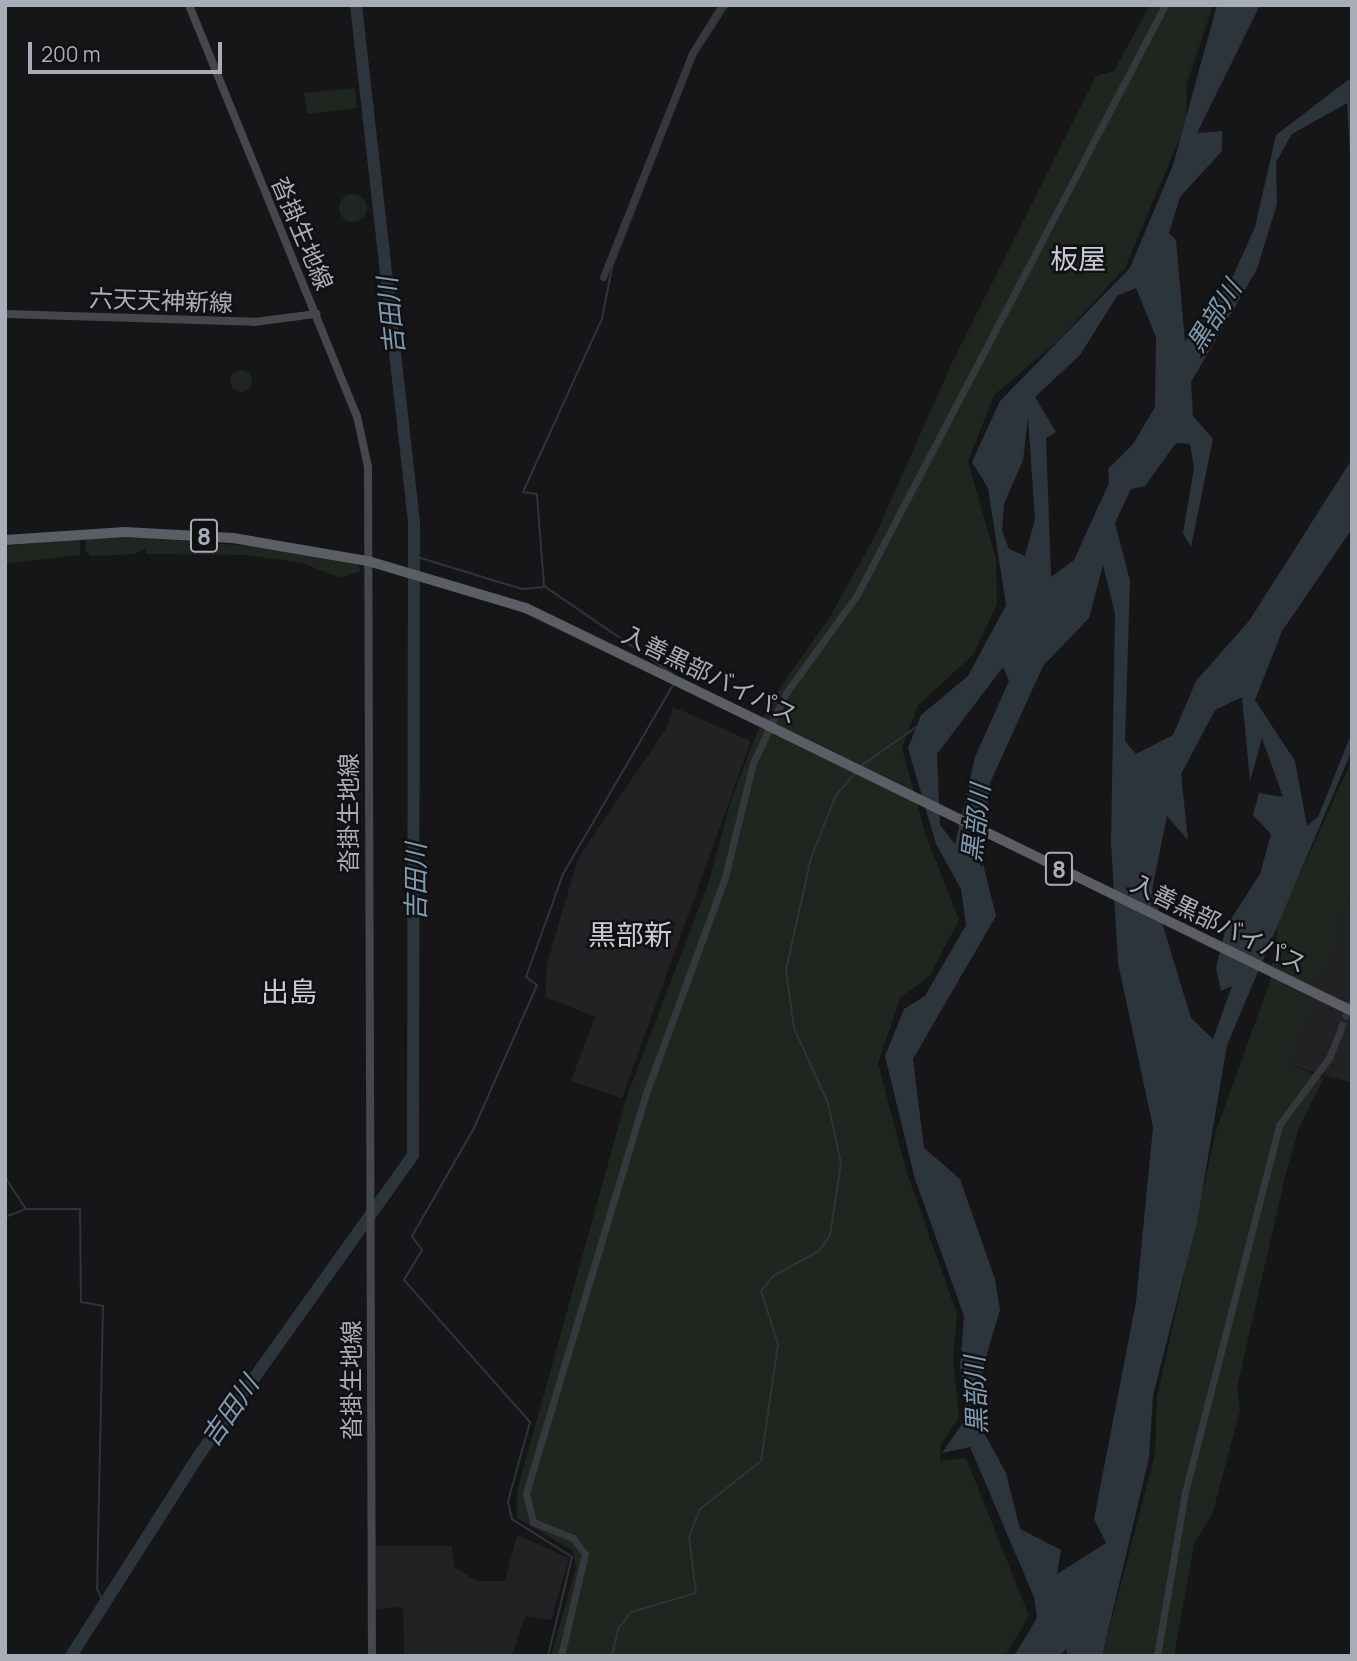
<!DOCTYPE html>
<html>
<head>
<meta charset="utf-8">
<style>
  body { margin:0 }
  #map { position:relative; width:1357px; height:1661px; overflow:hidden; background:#161618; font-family:Manrope,"Noto Sans JP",sans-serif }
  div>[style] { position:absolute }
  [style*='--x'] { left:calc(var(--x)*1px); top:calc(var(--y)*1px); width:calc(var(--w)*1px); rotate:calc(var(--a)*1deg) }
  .built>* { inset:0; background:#222225 }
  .green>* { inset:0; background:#1e261f }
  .round { border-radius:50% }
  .water>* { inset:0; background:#2c353c }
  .stream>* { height:2px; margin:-1px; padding:0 1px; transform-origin:1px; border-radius:1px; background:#2c353c }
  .river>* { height:12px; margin:-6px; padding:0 6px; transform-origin:6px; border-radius:6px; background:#2c353c }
  .tertiary-tunnel>* { height:7px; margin-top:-3.5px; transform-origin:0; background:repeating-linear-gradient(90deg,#333438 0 7px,transparent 0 10.5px) }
  .tertiary>* { height:7px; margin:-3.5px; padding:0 3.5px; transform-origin:3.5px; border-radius:3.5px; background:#37383d }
  .secondary>* { height:8px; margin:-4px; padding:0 4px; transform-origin:4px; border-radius:4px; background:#45474d }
  .trunk>* { height:10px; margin:-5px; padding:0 5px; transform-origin:5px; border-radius:5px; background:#5b5e65 }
  .trunk-bridge>* { height:10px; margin:-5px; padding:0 5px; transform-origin:5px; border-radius:5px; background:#5b5e65 }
  span { translate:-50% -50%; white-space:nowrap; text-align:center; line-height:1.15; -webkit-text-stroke:5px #111113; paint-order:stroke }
  .shield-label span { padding:2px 5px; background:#111113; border:2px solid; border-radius:5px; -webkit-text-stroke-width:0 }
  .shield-label { font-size:23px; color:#a8adb8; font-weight:700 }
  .street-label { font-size:24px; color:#a8adb8 }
  .water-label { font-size:26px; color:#7f9bb3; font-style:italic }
  .quarter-label { font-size:28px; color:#c9ccd4 }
  .frame { position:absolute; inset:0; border:7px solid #a8adb8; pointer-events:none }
  .scale { position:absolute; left:28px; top:42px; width:194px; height:32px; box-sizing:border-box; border:4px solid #a8adb8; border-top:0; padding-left:9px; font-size:21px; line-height:24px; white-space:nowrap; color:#a8adb8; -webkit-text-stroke:5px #111113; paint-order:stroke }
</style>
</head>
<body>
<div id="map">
  <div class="built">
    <i style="clip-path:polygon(673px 707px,751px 741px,622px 1098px,571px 1081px,595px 1017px,545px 997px,547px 964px,578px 858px,666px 729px)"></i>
    <i style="clip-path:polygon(1352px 892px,1352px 1083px,1286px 1064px)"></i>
    <i style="clip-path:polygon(517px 1535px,569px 1558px,551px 1620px,525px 1616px,512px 1656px,404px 1656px,403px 1607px,376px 1609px,375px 1546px,452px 1546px,454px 1567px,476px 1581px,505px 1581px)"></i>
  </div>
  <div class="green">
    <i style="clip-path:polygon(1150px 5px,1213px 5px,1187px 83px,1186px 123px,1125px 268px,1057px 342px,994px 395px,968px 462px,996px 559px,997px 604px,973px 655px,918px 705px,902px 748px,925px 833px,959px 920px,930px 975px,900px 998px,878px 1063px,906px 1170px,957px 1314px,953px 1359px,959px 1417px,941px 1444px,940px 1461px,966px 1458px,1029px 1616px,1005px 1656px,551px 1656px,576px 1567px,573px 1551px,517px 1518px,517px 1491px,626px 1099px,708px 884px,732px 797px,767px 707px,831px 615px,875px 536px,952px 363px,1096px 76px,1114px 71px)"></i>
    <i style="clip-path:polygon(355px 88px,357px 108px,307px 114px,304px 93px)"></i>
    <i class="round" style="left:339px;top:194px;width:28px;height:28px"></i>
    <i class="round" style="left:230px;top:370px;width:22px;height:22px"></i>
    <i style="clip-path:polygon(133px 537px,263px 547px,357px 564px,361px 571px,341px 578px,302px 563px,247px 555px,146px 554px,145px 548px,136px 554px,91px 556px,85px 549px,86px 538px)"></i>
    <i style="clip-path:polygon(80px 539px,80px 555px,5px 564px,5px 546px)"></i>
    <i style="clip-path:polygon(1352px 760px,1352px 892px,1287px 1064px,1324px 1078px,1299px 1128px,1286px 1173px,1237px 1387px,1240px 1410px,1213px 1512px,1194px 1544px,1174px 1656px,1102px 1656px,1155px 1454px,1157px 1397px,1216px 1131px,1269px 984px,1279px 920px)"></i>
  </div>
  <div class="water">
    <i style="clip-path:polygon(evenodd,1217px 5px,1260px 5px,1197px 133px,1222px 131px,1222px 151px,1180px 197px,1169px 233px,1176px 240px,1185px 342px,1233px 276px,1255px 227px,1276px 135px,1352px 77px,1352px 189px,1347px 103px,1292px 134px,1276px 162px,1277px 204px,1257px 269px,1191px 382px,1193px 416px,1213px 439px,1191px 547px,1183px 533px,1194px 468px,1190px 444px,1176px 443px,1145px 486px,1131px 489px,1115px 523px,1130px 581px,1125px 741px,1136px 754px,1173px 735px,1196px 681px,1249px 621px,1352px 459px,1352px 529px,1282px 631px,1255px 700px,1295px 761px,1307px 826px,1318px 817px,1352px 732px,1352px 750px,1227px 1045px,1197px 1222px,1153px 1396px,1149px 1458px,1102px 1656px,1066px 1656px,1067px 1649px,1059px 1656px,1014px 1656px,1037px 1618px,1034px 1597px,970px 1447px,942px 1453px,967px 1417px,960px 1367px,964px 1316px,915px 1179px,885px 1056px,904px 1009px,925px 996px,966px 925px,961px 889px,936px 844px,908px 748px,921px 715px,968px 676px,1006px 605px,988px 488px,972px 462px,1000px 401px,1130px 268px,1173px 165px,1217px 5px,1136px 288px,1156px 337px,1155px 407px,1133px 444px,1108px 469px,1109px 483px,1074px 560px,1051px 577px,1046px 438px,1056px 432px,1035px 397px,1080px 355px,1117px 296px,1136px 288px,1217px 5px,1028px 418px,1035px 519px,1025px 556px,1009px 549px,1002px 531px,1004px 504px,1023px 460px,1028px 418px,1217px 5px,1103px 565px,1115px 614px,1111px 842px,1118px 963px,1153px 1127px,1136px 1302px,1094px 1519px,1106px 1543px,1057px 1574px,1061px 1550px,1020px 1529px,1006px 1473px,983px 1431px,982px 1370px,1000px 1310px,995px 1279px,960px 1179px,924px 1148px,913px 1059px,996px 916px,982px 860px,990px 783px,1043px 666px,1089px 618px,1103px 565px,1217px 5px,1003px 667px,1009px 681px,975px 757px,955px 844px,940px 825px,937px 754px,1003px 667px,1217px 5px,1242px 697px,1250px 781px,1262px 738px,1283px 797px,1259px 793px,1253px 815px,1271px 834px,1260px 874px,1226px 927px,1216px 968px,1221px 991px,1232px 986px,1213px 1039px,1191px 1018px,1152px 890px,1167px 816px,1188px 840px,1181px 774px,1215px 710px,1242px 697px)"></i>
  </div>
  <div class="stream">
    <i style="--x:414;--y:556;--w:113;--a:17"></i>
    <i style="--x:522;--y:589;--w:21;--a:-5"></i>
    <i style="--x:673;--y:674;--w:156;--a:-145.7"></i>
    <i style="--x:544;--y:586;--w:92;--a:-94.4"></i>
    <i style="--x:537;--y:494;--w:14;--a:-172"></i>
    <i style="--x:523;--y:492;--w:190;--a:-65.5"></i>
    <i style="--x:602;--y:319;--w:53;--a:-79.1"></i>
    <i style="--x:612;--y:267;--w:227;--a:-68.5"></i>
    <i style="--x:695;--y:56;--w:61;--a:-57.1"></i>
    <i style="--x:861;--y:766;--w:67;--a:-35.3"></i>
    <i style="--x:5;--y:1177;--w:37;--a:57"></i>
    <i style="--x:5;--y:1217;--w:22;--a:-21"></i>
    <i style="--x:26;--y:1209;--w:54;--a:0"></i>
    <i style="--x:80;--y:1209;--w:93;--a:89.4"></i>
    <i style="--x:81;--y:1302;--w:22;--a:10"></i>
    <i style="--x:103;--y:1306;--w:283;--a:91.2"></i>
    <i style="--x:97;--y:1589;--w:16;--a:63"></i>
    <i style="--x:548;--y:1656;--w:102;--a:-76.4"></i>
    <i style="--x:572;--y:1557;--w:71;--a:-147.7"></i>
    <i style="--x:512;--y:1519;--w:18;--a:-103"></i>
    <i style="--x:508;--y:1501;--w:82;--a:-74.4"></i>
    <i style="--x:530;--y:1422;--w:190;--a:-131.6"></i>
    <i style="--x:404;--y:1280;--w:35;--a:-59"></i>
    <i style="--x:422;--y:1250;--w:17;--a:-126"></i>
    <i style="--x:412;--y:1236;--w:125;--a:-60.1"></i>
    <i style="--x:474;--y:1128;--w:156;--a:-66.2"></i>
    <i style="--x:537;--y:985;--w:14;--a:-144"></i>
    <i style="--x:526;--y:977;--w:109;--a:-70.2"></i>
    <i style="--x:563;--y:874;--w:221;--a:-59.8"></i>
    <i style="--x:612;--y:1656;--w:28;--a:-77"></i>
    <i style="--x:618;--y:1629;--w:21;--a:-53"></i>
    <i style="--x:631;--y:1612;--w:68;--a:-16.3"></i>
    <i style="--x:696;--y:1593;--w:56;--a:-97.1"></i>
    <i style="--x:689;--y:1537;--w:30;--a:-69"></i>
    <i style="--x:700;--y:1509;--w:78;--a:-38.2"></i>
    <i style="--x:761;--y:1461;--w:118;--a:-81.7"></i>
    <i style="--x:778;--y:1344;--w:56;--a:-107.8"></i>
    <i style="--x:761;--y:1291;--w:19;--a:-51"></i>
    <i style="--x:773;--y:1276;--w:52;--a:-28.5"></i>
    <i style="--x:819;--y:1251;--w:19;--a:-55"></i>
    <i style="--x:830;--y:1235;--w:72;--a:-81.2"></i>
    <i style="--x:841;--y:1164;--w:62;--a:-102"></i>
    <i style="--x:828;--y:1103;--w:82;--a:-114.4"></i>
    <i style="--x:794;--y:1028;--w:59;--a:-97.9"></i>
    <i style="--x:786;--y:970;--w:115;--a:-77.4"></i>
    <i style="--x:811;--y:858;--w:68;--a:-68.4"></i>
    <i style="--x:836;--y:795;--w:29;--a:-49"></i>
  </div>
  <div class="river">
    <i style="--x:71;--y:1656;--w:235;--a:-57.5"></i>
    <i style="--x:197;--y:1458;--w:372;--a:-54.5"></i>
    <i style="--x:413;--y:1155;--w:633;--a:-89.91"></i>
    <i style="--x:414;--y:522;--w:520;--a:-96.4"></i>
  </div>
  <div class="tertiary-tunnel">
    <i style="--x:1341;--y:1028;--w:29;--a:-68"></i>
  </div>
  <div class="tertiary">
    <i style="--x:603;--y:277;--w:241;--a:-68.3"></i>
    <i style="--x:692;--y:53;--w:57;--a:-58"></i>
    <i style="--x:561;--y:1656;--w:105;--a:-76.8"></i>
    <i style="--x:585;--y:1554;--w:20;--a:-127"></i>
    <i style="--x:573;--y:1538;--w:43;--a:-158.2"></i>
    <i style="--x:533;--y:1522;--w:30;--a:-104"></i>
    <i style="--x:526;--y:1493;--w:414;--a:-73.3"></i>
    <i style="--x:645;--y:1096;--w:233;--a:-69.9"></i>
    <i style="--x:725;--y:877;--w:117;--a:-76.2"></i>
    <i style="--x:753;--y:763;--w:77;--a:-64.8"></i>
    <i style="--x:786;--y:693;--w:121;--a:-54.1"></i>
    <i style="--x:857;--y:595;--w:666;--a:-62.43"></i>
    <i style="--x:1157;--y:1656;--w:166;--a:-80.3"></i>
    <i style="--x:1185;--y:1492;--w:379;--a:-75.6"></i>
    <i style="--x:1279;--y:1125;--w:84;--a:-53.3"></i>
    <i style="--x:1329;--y:1058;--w:32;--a:-68"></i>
  </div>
  <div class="secondary">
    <i style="--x:189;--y:5;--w:444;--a:67.8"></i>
    <i style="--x:357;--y:416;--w:52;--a:77.8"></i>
    <i style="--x:368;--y:467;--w:1189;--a:89.81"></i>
    <i style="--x:5;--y:314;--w:249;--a:1.8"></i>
    <i style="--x:254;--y:322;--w:63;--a:-7.4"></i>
  </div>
  <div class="trunk">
    <i style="--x:5;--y:540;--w:120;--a:-3.8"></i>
    <i style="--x:125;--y:532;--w:108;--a:3.2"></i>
    <i style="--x:233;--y:538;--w:137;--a:9.7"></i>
    <i style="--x:368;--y:561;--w:165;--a:16.6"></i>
    <i style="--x:775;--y:729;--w:642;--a:26.05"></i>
  </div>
  <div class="trunk-bridge">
    <i style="--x:526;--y:608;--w:277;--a:25.9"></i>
  </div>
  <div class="shield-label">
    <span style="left:204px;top:536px">8</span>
    <span style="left:1059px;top:869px">8</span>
  </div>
  <div class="street-label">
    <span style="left:303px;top:233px;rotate:67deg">沓掛生地線</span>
    <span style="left:161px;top:300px;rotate:2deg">六天天神新線</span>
    <span style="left:710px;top:674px;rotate:26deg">入善黒部バイパス</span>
    <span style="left:348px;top:813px;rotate:-90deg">沓掛生地線</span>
    <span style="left:1219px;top:923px;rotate:26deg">入善黒部バイパス</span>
    <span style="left:351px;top:1380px;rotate:-90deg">沓掛生地線</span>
  </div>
  <div class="water-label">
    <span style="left:391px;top:316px;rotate:-96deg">吉田川</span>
    <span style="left:1214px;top:316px;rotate:-58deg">黒部川</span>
    <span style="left:976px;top:823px;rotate:-83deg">黒部川</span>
    <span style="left:416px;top:882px;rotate:-90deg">吉田川</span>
    <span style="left:976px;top:1395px;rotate:-92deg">黒部川</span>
    <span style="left:230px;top:1411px;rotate:-55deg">吉田川</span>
  </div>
  <div class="quarter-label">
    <span style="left:1078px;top:258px">板屋</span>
    <span style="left:630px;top:934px">黒部新</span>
    <span style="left:289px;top:991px">出島</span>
  </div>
  <div class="frame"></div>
  <div class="scale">200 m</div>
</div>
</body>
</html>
